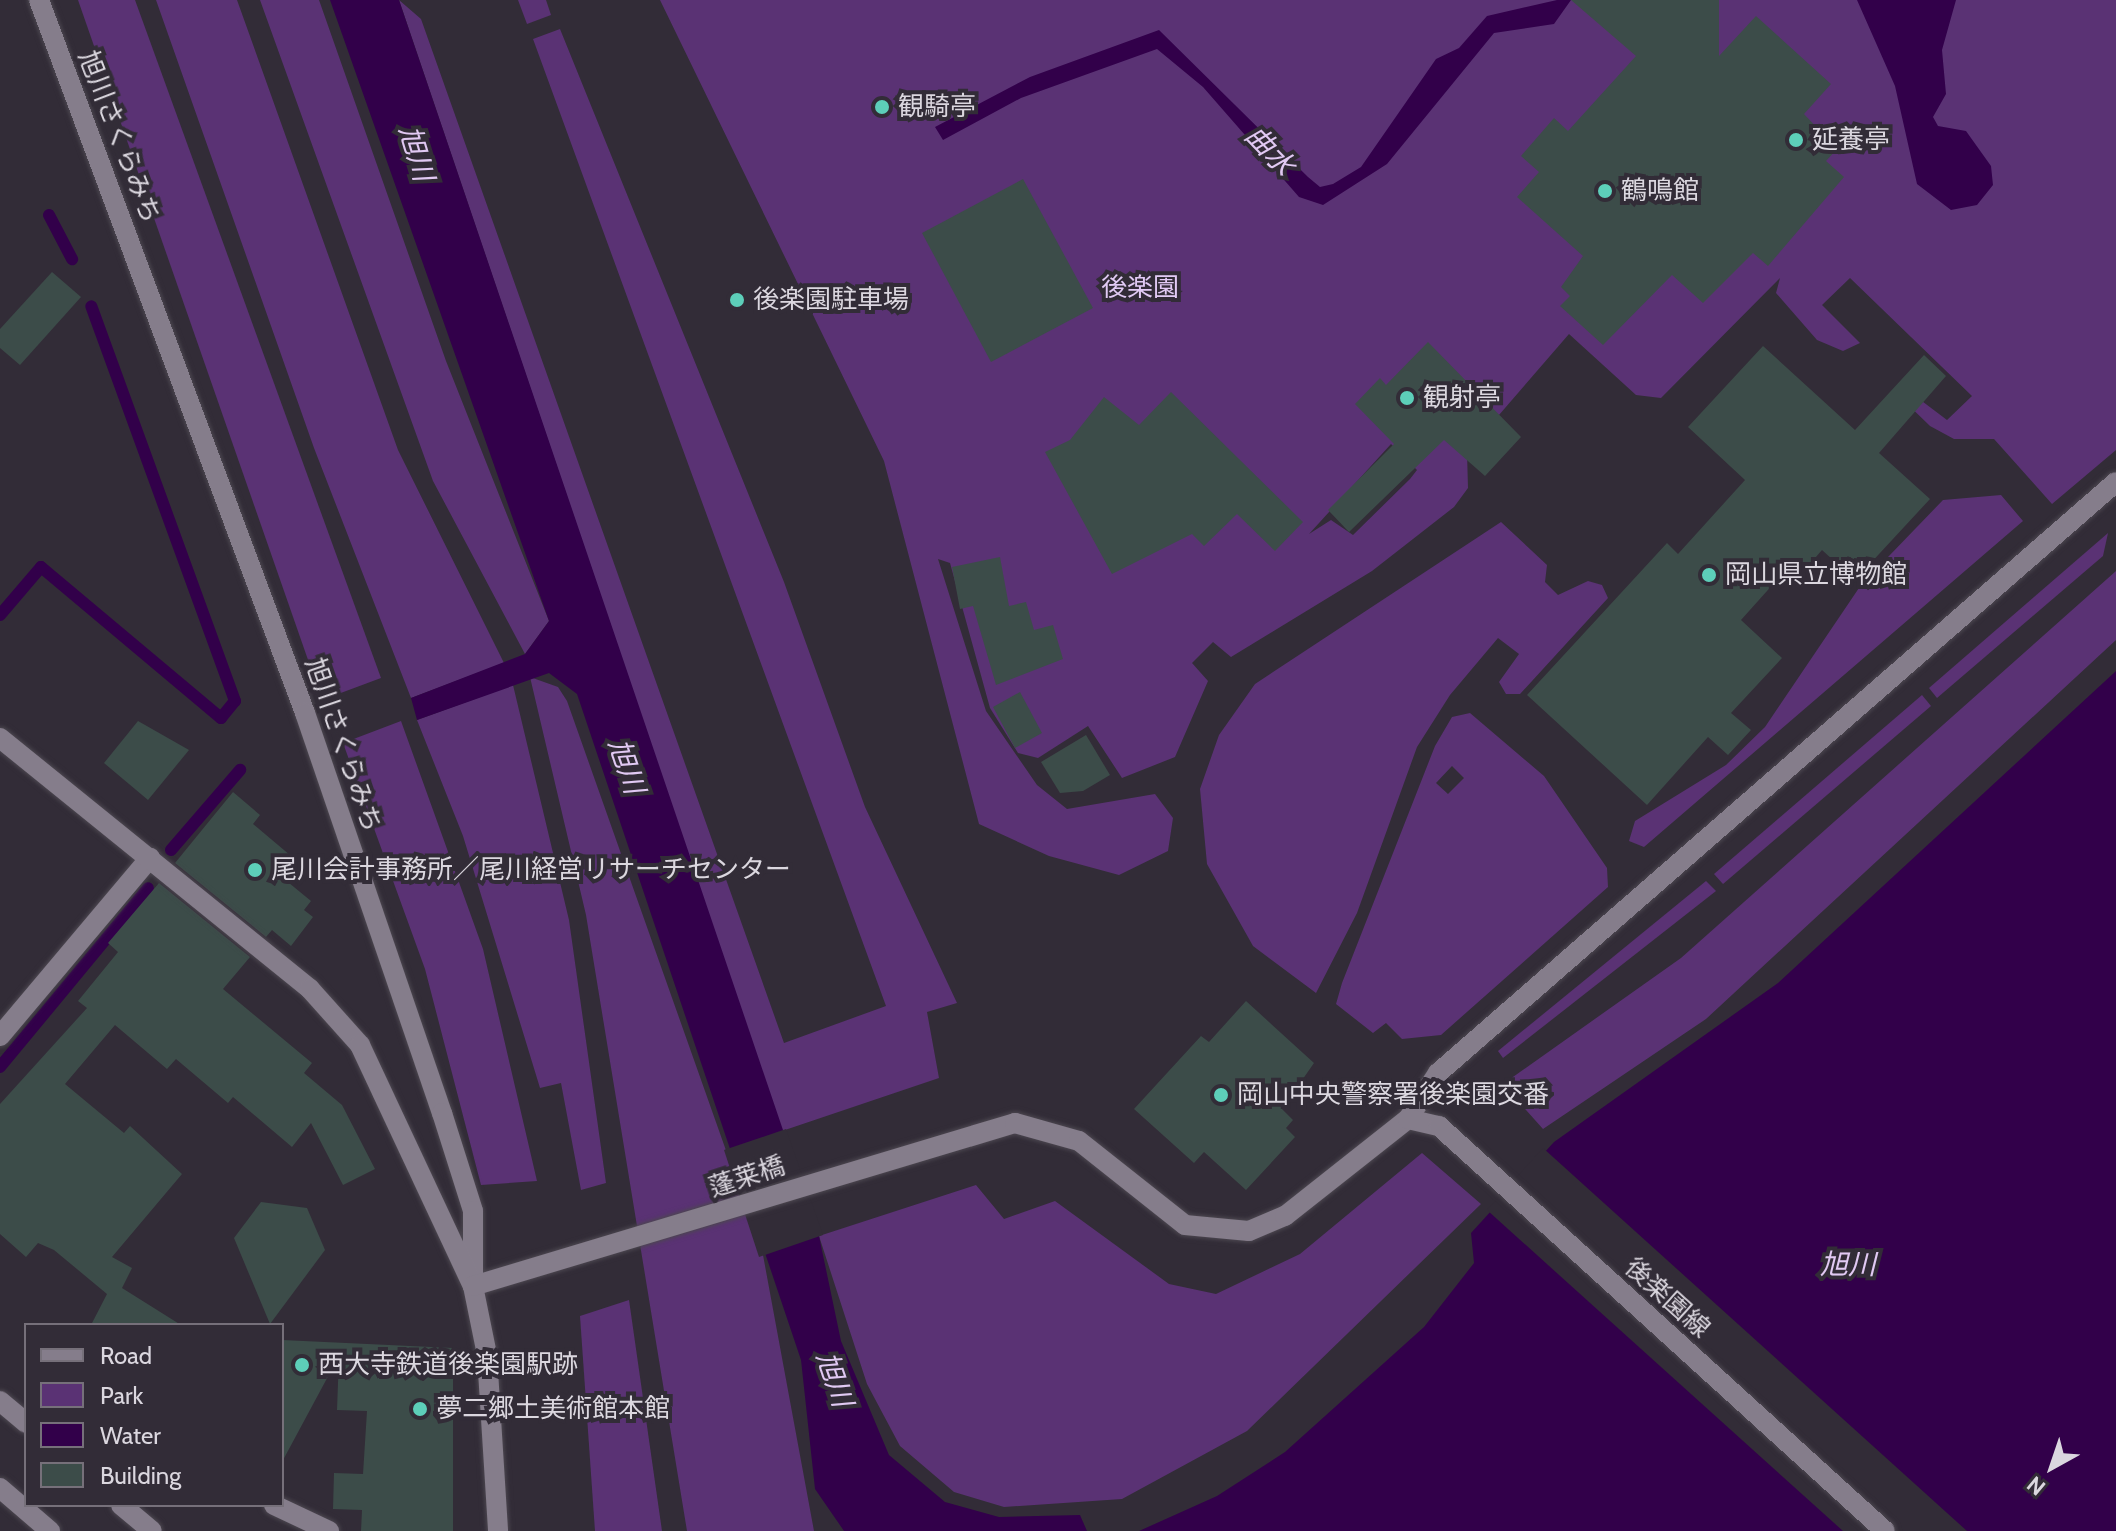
<!DOCTYPE html>
<html>
<head>
<meta charset="utf-8">
<style>
  body { margin:0 }
  #map { position:relative; width:2116px; height:1531px; overflow:hidden; background:#322c37; font-family:Cabin,"Noto Sans JP",sans-serif }
  div>[style] { position:absolute }
  [style*='--x'] { left:calc(var(--x)*1px); top:calc(var(--y)*1px); width:calc(var(--w)*1px); rotate:calc(var(--a)*1deg) }
  .green>* { inset:0; background:#5a3274 }
  .water>* { inset:0; background:#32004a }
  .pier>* { inset:0; background:#322c37 }
  .stream>* { height:12px; margin:-6px; padding:0 6px; transform-origin:6px; border-radius:6px; background:#32004a }
  .building>* { inset:0; background:#3c4c49 }
  .roads { filter:drop-shadow(0 0 2px #4c4750) drop-shadow(0 0 2px #4c4750) }
  .service>* { height:20px; margin:-10px; padding:0 10px; transform-origin:10px; border-radius:10px; background:#857d8b }
  .minor>* { height:20px; margin:-10px; padding:0 10px; transform-origin:10px; border-radius:10px; background:#857d8b }
  .tertiary>* { height:20px; margin:-10px; padding:0 10px; transform-origin:10px; border-radius:10px; background:#857d8b }
  .secondary>* { height:20px; margin:-10px; padding:0 10px; transform-origin:10px; border-radius:10px; background:#857d8b }
  .dots>* { width:22px; height:22px; translate:-50% -50%; box-sizing:border-box; border:4px solid #322c37; border-radius:50% }
  span { translate:-50% -50%; white-space:nowrap; text-align:center; line-height:1.15; -webkit-text-stroke:8px #322c37; paint-order:stroke }
  .poi-label { font-size:26px; color:#dbd7df }
  .left { translate:0 -50%; text-align:left }
  .street-label { font-size:26px; color:#dbd7df }
  .park-label { font-size:26px; color:#e1caf4 }
  .water-label { font-size:28px; color:#e1c9f3; font-style:italic }
  .legend { position:absolute; left:24px; top:1323px; width:260px; height:184px; box-sizing:border-box; background:#322c37; border:2px solid #76707a; margin:0; padding:10px 14px; list-style:none; font-size:24px; color:#dbd7df }
  .legend li { display:flex; align-items:center; gap:16px; height:40px }
  .legend b { width:40px; border:2px solid #76707a }
  .north { position:absolute; left:2012px; top:1427px; width:80px; height:80px; -webkit-text-stroke:6px #322c37; paint-order:stroke; rotate:220deg; font-size:22px; font-weight:700; line-height:32px; text-align:center; color:#dbd7df }
  .north::after { content:''; display:block; margin:auto; width:28px; height:36px; background:#dbd7df; clip-path:polygon(50% 0,100% 100%,50% 72%,0 100%) }
</style>
</head>
<body>
<div id="map">
  <div class="green">
    <i style="clip-path:polygon(78px 0,135px 0,381px 678px,322px 700px)"></i>
    <i style="clip-path:polygon(156px 0,237px 0,398px 450px,504px 663px,411px 698px,314px 448px)"></i>
    <i style="clip-path:polygon(260px 0,319px 0,446px 361px,549px 621px,525px 654px,433px 481px)"></i>
    <i style="clip-path:polygon(399px 0,421px 19px,784px 1043px,886px 1006px,533px 39px,560px 29px,784px 582px,865px 807px,957px 1003px,927px 1012px,939px 1078px,782px 1131px)"></i>
    <i style="clip-path:polygon(518px 0,546px 0,551px 15px,527px 24px)"></i>
    <i style="clip-path:polygon(evenodd,660px 0,2116px 0,2116px 450px,2052px 504px,1994px 439px,1954px 439px,1930px 426px,1897px 394px,1902px 386px,1947px 420px,1972px 396px,1850px 278px,1822px 305px,1860px 343px,1843px 351px,1817px 340px,1776px 293px,1780px 278px,1661px 398px,1636px 395px,1569px 334px,1467px 452px,1468px 488px,1454px 507px,1372px 571px,1231px 657px,1213px 642px,1192px 663px,1208px 681px,1175px 757px,1122px 778px,1088px 726px,1038px 758px,1018px 753px,990px 708px,950px 563px,938px 559px,986px 711px,1037px 785px,1067px 809px,1155px 794px,1173px 818px,1168px 851px,1119px 875px,1049px 856px,979px 824px,884px 461px,660px 0,1391px 444px,1417px 470px,1410px 479px,1353px 535px,1331px 520px,1309px 534px,1391px 444px)"></i>
    <i style="clip-path:polygon(2001px 495px,2023px 521px,1644px 847px,1629px 841px,1635px 821px,1726px 765px,1765px 727px,1861px 585px,1943px 500px)"></i>
    <i style="clip-path:polygon(1501px 522px,1547px 565px,1545px 582px,1558px 595px,1588px 581px,1602px 585px,1608px 598px,1520px 694px,1506px 694px,1499px 682px,1519px 654px,1498px 638px,1450px 695px,1417px 747px,1357px 913px,1316px 993px,1253px 946px,1207px 864px,1200px 789px,1219px 735px,1255px 684px)"></i>
    <i style="clip-path:polygon(2108px 533px,2103px 556px,1937px 698px,1929px 688px)"></i>
    <i style="clip-path:polygon(2116px 571px,2116px 640px,1706px 1019px,1543px 1129px,1503px 1084px,1681px 958px)"></i>
    <i style="clip-path:polygon(530px 677px,558px 687px,567px 701px,763px 1255px,814px 1531px,687px 1531px,586px 915px)"></i>
    <i style="clip-path:polygon(513px 685px,569px 920px,606px 1183px,581px 1190px,561px 1083px,540px 1088px,463px 836px,417px 720px)"></i>
    <i style="clip-path:polygon(1922px 695px,1931px 706px,1723px 884px,1714px 874px)"></i>
    <i style="clip-path:polygon(evenodd,1470px 713px,1544px 776px,1607px 868px,1608px 887px,1441px 1035px,1402px 1039px,1386px 1023px,1373px 1033px,1336px 1004px,1342px 983px,1435px 746px,1452px 717px,1470px 713px,1452px 766px,1464px 778px,1448px 794px,1436px 783px,1452px 766px)"></i>
    <i style="clip-path:polygon(401px 721px,483px 949px,537px 1181px,481px 1185px,425px 969px,343px 743px)"></i>
    <i style="clip-path:polygon(1706px 881px,1716px 891px,1503px 1058px,1498px 1051px)"></i>
    <i style="clip-path:polygon(1422px 1153px,1481px 1204px,1247px 1431px,1122px 1499px,1004px 1507px,954px 1492px,900px 1446px,867px 1384px,819px 1236px,976px 1185px,1004px 1219px,1055px 1201px,1169px 1284px,1216px 1294px,1300px 1254px)"></i>
    <i style="clip-path:polygon(629px 1300px,662px 1531px,595px 1531px,580px 1316px)"></i>
  </div>
  <div class="water">
    <i style="clip-path:polygon(330px 0,399px 0,819px 1236px,841px 1341px,889px 1455px,945px 1502px,999px 1517px,1080px 1515px,1087px 1531px,844px 1531px,815px 1489px,801px 1360px,577px 694px,549px 673px,417px 720px,411px 698px,525px 654px,549px 621px)"></i>
    <i style="clip-path:polygon(1557px 0,1571px 0,1554px 24px,1494px 33px,1387px 164px,1323px 205px,1299px 197px,1203px 87px,1157px 49px,1021px 98px,943px 140px,935px 127px,1030px 77px,1159px 30px,1308px 177px,1320px 187px,1333px 184px,1361px 167px,1436px 59px,1459px 48px,1487px 16px)"></i>
    <i style="clip-path:polygon(1857px 0,1956px 0,1942px 50px,1946px 94px,1933px 117px,1938px 126px,1966px 131px,1991px 166px,1993px 185px,1977px 205px,1951px 210px,1917px 184px,1895px 86px)"></i>
    <i style="clip-path:polygon(2116px 671px,2116px 1531px,1139px 1531px,1217px 1496px,1285px 1452px,1424px 1327px,1474px 1263px,1471px 1233px,1554px 1142px,1778px 983px)"></i>
  </div>
  <div class="pier">
    <i style="clip-path:polygon(786px 1129px,823px 1235px,759px 1257px,724px 1150px)"></i>
    <i style="clip-path:polygon(1543px 1148px,1967px 1531px,1843px 1531px,1487px 1210px)"></i>
  </div>
  <div class="stream">
    <i style="--x:49;--y:215;--w:50;--a:62.4"></i>
    <i style="--x:0;--y:615;--w:63;--a:-49.5"></i>
    <i style="--x:41;--y:567;--w:235;--a:40"></i>
    <i style="--x:221;--y:718;--w:22;--a:-51"></i>
    <i style="--x:235;--y:701;--w:420;--a:-110"></i>
    <i style="--x:171;--y:850;--w:106;--a:-49.2"></i>
    <i style="--x:0;--y:1067;--w:232;--a:-50.4"></i>
  </div>
  <div class="building">
    <i style="clip-path:polygon(1571px 0,1719px 0,1719px 56px,1756px 16px,1831px 84px,1804px 114px,1837px 149px,1826px 161px,1844px 177px,1768px 266px,1753px 253px,1703px 303px,1672px 275px,1603px 345px,1560px 306px,1570px 296px,1561px 287px,1583px 256px,1517px 197px,1539px 172px,1521px 156px,1554px 118px,1568px 131px,1636px 56px)"></i>
    <i style="clip-path:polygon(1023px 179px,1093px 308px,991px 362px,922px 233px)"></i>
    <i style="clip-path:polygon(52px 272px,81px 297px,20px 365px,0 348px,0 329px)"></i>
    <i style="clip-path:polygon(1428px 342px,1521px 437px,1485px 476px,1444px 440px,1349px 532px,1328px 510px,1394px 444px,1355px 404px,1380px 378px,1386px 385px)"></i>
    <i style="clip-path:polygon(1763px 346px,1855px 430px,1924px 355px,1946px 376px,1879px 453px,1930px 499px,1855px 580px,1822px 550px,1796px 580px,1785px 571px,1741px 620px,1782px 658px,1731px 713px,1751px 730px,1728px 755px,1708px 737px,1647px 805px,1527px 695px,1667px 543px,1678px 554px,1745px 480px,1688px 427px)"></i>
    <i style="clip-path:polygon(1171px 392px,1303px 522px,1275px 551px,1237px 514px,1204px 546px,1192px 534px,1112px 574px,1045px 452px,1070px 440px,1104px 397px,1139px 425px)"></i>
    <i style="clip-path:polygon(1000px 557px,1009px 606px,1026px 602px,1034px 630px,1053px 625px,1063px 659px,996px 685px,973px 606px,960px 609px,952px 567px)"></i>
    <i style="clip-path:polygon(1020px 692px,1042px 733px,1015px 748px,993px 707px)"></i>
    <i style="clip-path:polygon(138px 721px,189px 750px,148px 800px,104px 763px)"></i>
    <i style="clip-path:polygon(1086px 735px,1110px 775px,1083px 791px,1060px 793px,1041px 762px)"></i>
    <i style="clip-path:polygon(233px 792px,260px 815px,253px 824px,297px 861px,283px 878px,311px 901px,304px 910px,313px 917px,291px 946px,272px 930px,266px 937px,175px 863px)"></i>
    <i style="clip-path:polygon(159px 883px,250px 957px,223px 989px,312px 1063px,304px 1073px,342px 1105px,375px 1169px,343px 1185px,311px 1123px,292px 1147px,233px 1097px,228px 1103px,176px 1059px,167px 1069px,115px 1025px,65px 1084px,124px 1133px,130px 1126px,182px 1174px,112px 1257px,132px 1268px,122px 1288px,181px 1325px,91px 1325px,107px 1294px,54px 1250px,38px 1243px,26px 1257px,0 1234px,0 1104px,87px 1008px,78px 1001px,118px 952px,108px 943px)"></i>
    <i style="clip-path:polygon(1246px 1001px,1314px 1063px,1282px 1109px,1293px 1120px,1286px 1128px,1295px 1137px,1246px 1190px,1204px 1152px,1194px 1163px,1134px 1109px,1201px 1036px,1209px 1042px)"></i>
    <i style="clip-path:polygon(261px 1202px,307px 1208px,325px 1250px,270px 1324px,234px 1238px)"></i>
    <i style="clip-path:polygon(282px 1340px,453px 1348px,453px 1531px,361px 1531px,362px 1510px,333px 1509px,334px 1473px,363px 1474px,367px 1411px,337px 1410px,339px 1356px,282px 1462px)"></i>
  </div>
  <div class="roads">
    <div class="service">
      <i style="--x:1408;--y:1119;--w:55;--a:-56.9"></i>
      <i style="--x:1438;--y:1073;--w:899;--a:-41.08"></i>
    </div>
    <div class="minor">
      <i style="--x:39;--y:0;--w:761;--a:69.54"></i>
      <i style="--x:305;--y:713;--w:423;--a:71.1"></i>
      <i style="--x:442;--y:1113;--w:103;--a:72.4"></i>
      <i style="--x:473;--y:1211;--w:75;--a:90"></i>
      <i style="--x:0;--y:1036;--w:233;--a:-49.9"></i>
      <i style="--x:0;--y:1401;--w:34;--a:40"></i>
      <i style="--x:121;--y:1505;--w:40;--a:40"></i>
      <i style="--x:274;--y:1505;--w:61;--a:25.3"></i>
    </div>
    <div class="tertiary">
      <i style="--x:0;--y:738;--w:399;--a:39"></i>
      <i style="--x:310;--y:989;--w:75;--a:48.2"></i>
      <i style="--x:360;--y:1045;--w:266;--a:64.9"></i>
      <i style="--x:473;--y:1286;--w:70;--a:78.5"></i>
      <i style="--x:487;--y:1355;--w:176;--a:86.4"></i>
      <i style="--x:473;--y:1286;--w:566;--a:-16.74"></i>
      <i style="--x:1015;--y:1123;--w:66;--a:15.7"></i>
      <i style="--x:1079;--y:1141;--w:135;--a:38.4"></i>
      <i style="--x:1185;--y:1225;--w:64;--a:5.4"></i>
      <i style="--x:1249;--y:1231;--w:39;--a:-23"></i>
      <i style="--x:1285;--y:1216;--w:157;--a:-38.3"></i>
    </div>
    <div class="secondary">
      <i style="--x:1408;--y:1119;--w:32;--a:13"></i>
      <i style="--x:1439;--y:1126;--w:602;--a:42.24"></i>
      <i style="--x:0;--y:1488;--w:66;--a:40.7"></i>
    </div>
  </div>
  <div class="dots">
    <i style="left:882px;top:107px;background:#5dceb9"></i>
    <i style="left:1796px;top:140px;background:#5dceb9"></i>
    <i style="left:1605px;top:191px;background:#5dceb9"></i>
    <i style="left:737px;top:300px;background:#5dceb9"></i>
    <i style="left:1407px;top:398px;background:#5dceb9"></i>
    <i style="left:1709px;top:575px;background:#5dceb9"></i>
    <i style="left:255px;top:870px;background:#5dceb9"></i>
    <i style="left:1221px;top:1095px;background:#5dceb9"></i>
    <i style="left:302px;top:1365px;background:#5dceb9"></i>
    <i style="left:420px;top:1409px;background:#5dceb9"></i>
  </div>
  <div class="poi-label">
    <span class="left" style="left:898px;top:107px">観騎亭</span>
    <span class="left" style="left:1812px;top:140px">延養亭</span>
    <span class="left" style="left:1621px;top:191px">鶴鳴館</span>
    <span class="left" style="left:753px;top:300px">後楽園駐車場</span>
    <span class="left" style="left:1423px;top:398px">観射亭</span>
    <span class="left" style="left:1725px;top:575px">岡山県立博物館</span>
    <span class="left" style="left:271px;top:870px">尾川会計事務所／尾川経営リサーチセンター</span>
    <span class="left" style="left:1237px;top:1095px">岡山中央警察署後楽園交番</span>
    <span class="left" style="left:318px;top:1365px">西大寺鉄道後楽園駅跡</span>
    <span class="left" style="left:436px;top:1409px">夢二郷土美術館本館</span>
  </div>
  <div class="street-label">
    <span style="left:119px;top:137px;rotate:69deg">旭川さくらみち</span>
    <span style="left:343px;top:745px;rotate:71deg">旭川さくらみち</span>
    <span style="left:747px;top:1177px;rotate:-18deg">蓬莱橋</span>
    <span style="left:1667px;top:1298px;rotate:42deg">後楽園線</span>
  </div>
  <div class="park-label">
    <span style="left:1140px;top:288px">後楽園</span>
  </div>
  <div class="water-label">
    <span style="left:1270px;top:150px;rotate:46deg">曲水</span>
    <span style="left:417px;top:153px;rotate:73deg">旭川</span>
    <span style="left:627px;top:766px;rotate:71deg">旭川</span>
    <span style="left:1848px;top:1264px">旭川</span>
    <span style="left:835px;top:1379px;rotate:71deg">旭川</span>
  </div>
  <ul class="legend">
  <li><b style="height:10px;background:#857d8b"></b>Road</li>
  <li><b style="height:22px;background:#5a3274"></b>Park</li>
  <li><b style="height:22px;background:#32004a"></b>Water</li>
  <li><b style="height:22px;background:#3c4c49"></b>Building</li>
  </ul>
  <div class="north">N</div>
</div>
</body>
</html>
